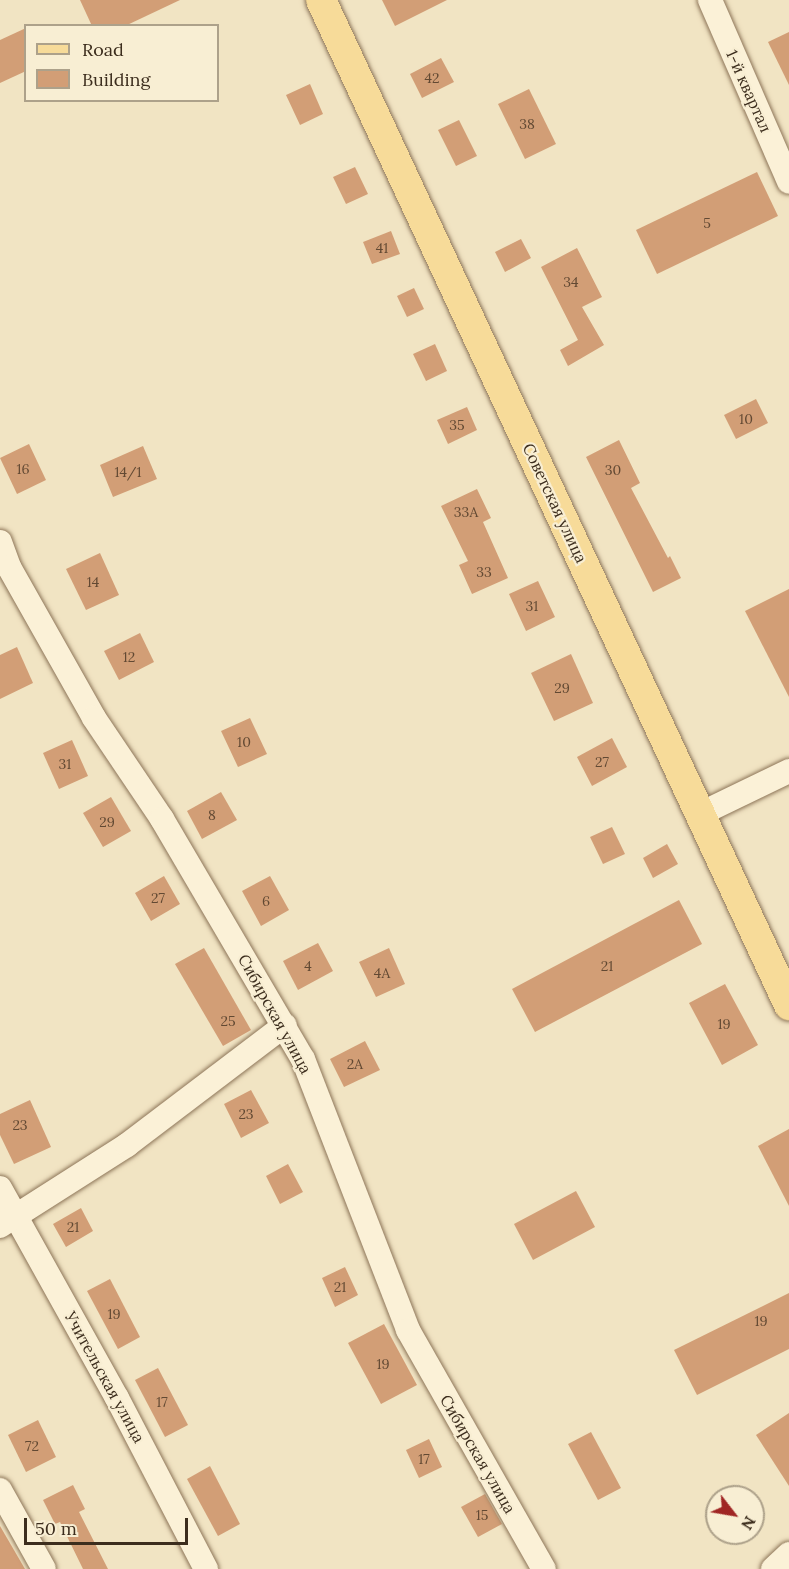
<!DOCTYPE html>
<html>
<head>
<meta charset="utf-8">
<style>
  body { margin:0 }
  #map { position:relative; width:789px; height:1569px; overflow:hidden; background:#f1e4c3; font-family:Lora,serif }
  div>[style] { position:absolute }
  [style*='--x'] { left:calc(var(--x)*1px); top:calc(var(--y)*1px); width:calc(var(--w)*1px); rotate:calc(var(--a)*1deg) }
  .building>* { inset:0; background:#d29e76 }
  .roads { filter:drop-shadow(0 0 2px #8d7558) drop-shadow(0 0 2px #8d7558) }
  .minor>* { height:24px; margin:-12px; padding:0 12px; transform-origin:12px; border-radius:12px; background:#fbf1d7 }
  .major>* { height:30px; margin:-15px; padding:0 15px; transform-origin:15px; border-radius:15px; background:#f7db99 }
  span { translate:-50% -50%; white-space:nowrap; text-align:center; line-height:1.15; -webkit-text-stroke:4.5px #f8eed3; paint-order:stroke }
  .number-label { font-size:14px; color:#624933 }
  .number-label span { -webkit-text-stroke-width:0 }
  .street-label { font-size:16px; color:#3c2d1d }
  .legend { position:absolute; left:24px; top:24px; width:195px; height:78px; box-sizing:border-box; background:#f8eed3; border:2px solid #ada18a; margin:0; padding:8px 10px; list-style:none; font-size:18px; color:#3c2d1d }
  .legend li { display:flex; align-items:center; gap:12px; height:30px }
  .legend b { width:30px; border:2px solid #ada18a }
  .north { position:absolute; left:705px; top:1485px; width:60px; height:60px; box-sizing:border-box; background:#f8eed3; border:2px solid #ada18a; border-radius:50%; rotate:121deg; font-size:16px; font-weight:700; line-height:24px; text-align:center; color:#3c2d1d }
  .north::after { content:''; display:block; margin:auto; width:21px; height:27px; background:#a02624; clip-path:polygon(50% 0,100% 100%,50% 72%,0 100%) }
  .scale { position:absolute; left:24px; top:1518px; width:164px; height:27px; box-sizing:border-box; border:3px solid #3c2d1d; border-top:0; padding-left:8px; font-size:18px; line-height:21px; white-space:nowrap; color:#3c2d1d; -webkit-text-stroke:4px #f8eed3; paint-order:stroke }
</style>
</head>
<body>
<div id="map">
  <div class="building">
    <i style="clip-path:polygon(80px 0,180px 0,125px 26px,92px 26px)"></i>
    <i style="clip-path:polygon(382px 0,447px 0,395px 26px)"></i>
    <i style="clip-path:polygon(26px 28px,26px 71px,0 83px,0 40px)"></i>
    <i style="clip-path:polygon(789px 32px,789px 85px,768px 42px)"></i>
    <i style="clip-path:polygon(441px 58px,454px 82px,422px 98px,410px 74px)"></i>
    <i style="clip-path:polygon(310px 84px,323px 114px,300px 125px,286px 95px)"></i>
    <i style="clip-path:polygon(529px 89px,556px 144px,525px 159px,498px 104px)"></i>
    <i style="clip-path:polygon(459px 120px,477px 156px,456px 166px,438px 130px)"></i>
    <i style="clip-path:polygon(355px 167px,368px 194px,346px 204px,333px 177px)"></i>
    <i style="clip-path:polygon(757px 172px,778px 216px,657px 274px,636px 230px)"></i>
    <i style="clip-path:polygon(391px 231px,400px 254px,372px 264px,363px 242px)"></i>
    <i style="clip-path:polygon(521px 239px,531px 258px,505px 272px,495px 252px)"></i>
    <i style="clip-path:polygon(577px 248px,602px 297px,582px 307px,604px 345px,568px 366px,560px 350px,578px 340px,541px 267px)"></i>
    <i style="clip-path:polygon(414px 288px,424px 309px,407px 317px,397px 296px)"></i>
    <i style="clip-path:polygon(435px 344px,447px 371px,426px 381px,413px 354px)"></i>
    <i style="clip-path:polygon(756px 399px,768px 423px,736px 439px,724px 415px)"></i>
    <i style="clip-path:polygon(467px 407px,477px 430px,448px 444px,437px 420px)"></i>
    <i style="clip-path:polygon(619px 440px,640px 483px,631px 488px,668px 558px,670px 556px,681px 578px,653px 592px,586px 457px)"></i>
    <i style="clip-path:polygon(29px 444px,46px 480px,17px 494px,0 458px)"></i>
    <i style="clip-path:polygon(143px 446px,157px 479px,113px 497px,100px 465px)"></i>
    <i style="clip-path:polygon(477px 489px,491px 518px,483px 522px,508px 578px,472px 594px,459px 565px,468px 561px,441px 506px)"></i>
    <i style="clip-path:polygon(100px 553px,119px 595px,86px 610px,66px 569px)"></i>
    <i style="clip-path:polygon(538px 581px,555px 617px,526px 631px,509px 594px)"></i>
    <i style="clip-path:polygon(789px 589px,789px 697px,745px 611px)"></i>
    <i style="clip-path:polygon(140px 633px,154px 662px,119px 680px,104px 651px)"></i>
    <i style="clip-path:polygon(17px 647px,33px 683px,0 699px,0 655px)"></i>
    <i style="clip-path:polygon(571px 654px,593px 703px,554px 721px,531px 673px)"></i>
    <i style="clip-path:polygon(250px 718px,267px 754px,238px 767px,221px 731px)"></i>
    <i style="clip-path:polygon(612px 738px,627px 767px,592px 786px,577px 757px)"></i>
    <i style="clip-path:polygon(72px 740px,88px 776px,59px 789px,43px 753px)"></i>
    <i style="clip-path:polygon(221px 792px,237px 820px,202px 839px,187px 811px)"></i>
    <i style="clip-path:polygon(111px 797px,131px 831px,103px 847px,83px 813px)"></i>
    <i style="clip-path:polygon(612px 827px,625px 854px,603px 864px,590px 837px)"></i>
    <i style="clip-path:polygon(667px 844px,678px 864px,653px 878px,643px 858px)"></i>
    <i style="clip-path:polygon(164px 876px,180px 904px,151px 921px,135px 893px)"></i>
    <i style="clip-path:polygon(270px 876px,289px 910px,261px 926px,242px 891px)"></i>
    <i style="clip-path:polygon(679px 900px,702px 944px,535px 1032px,512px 989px)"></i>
    <i style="clip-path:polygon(318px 943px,333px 971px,298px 990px,283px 961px)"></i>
    <i style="clip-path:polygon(204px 948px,251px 1030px,223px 1046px,175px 964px)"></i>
    <i style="clip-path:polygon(389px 948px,405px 984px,376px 997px,359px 962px)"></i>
    <i style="clip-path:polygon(725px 984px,758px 1045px,722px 1065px,689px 1003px)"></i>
    <i style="clip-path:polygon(365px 1041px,380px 1070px,344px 1087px,330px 1059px)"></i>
    <i style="clip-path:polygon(251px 1090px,269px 1123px,241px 1138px,224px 1104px)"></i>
    <i style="clip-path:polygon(30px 1100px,51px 1147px,14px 1164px,0 1135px,0 1114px)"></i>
    <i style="clip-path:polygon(789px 1129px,789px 1206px,758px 1146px)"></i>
    <i style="clip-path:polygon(288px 1164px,303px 1192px,280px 1204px,266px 1176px)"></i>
    <i style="clip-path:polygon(576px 1191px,595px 1227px,533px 1260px,514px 1224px)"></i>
    <i style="clip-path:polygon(81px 1208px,93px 1231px,66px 1247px,53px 1224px)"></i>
    <i style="clip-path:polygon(345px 1267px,358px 1295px,335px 1307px,322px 1278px)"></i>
    <i style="clip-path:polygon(110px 1279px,140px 1337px,118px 1349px,87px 1291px)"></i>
    <i style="clip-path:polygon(789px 1293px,789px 1349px,697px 1395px,674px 1350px)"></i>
    <i style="clip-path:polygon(384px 1324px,417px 1385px,381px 1404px,348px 1343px)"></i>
    <i style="clip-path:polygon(158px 1368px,188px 1425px,165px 1437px,135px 1380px)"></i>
    <i style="clip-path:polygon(789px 1413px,789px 1486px,756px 1435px)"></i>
    <i style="clip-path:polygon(38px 1420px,56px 1457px,26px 1472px,8px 1435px)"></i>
    <i style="clip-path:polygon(591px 1432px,621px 1488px,598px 1500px,568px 1444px)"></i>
    <i style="clip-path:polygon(429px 1439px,442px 1467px,419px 1478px,406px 1450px)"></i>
    <i style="clip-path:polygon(210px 1466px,240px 1524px,218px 1536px,187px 1479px)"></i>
    <i style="clip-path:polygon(73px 1485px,85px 1509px,79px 1512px,108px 1569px,83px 1569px,60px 1522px,55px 1524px,43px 1500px)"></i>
    <i style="clip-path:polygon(485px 1494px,502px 1524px,478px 1537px,461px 1507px)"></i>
    <i style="clip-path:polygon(0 1526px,25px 1569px,0 1569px)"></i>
  </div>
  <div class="roads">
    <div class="minor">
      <i style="--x:710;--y:0;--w:198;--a:66.5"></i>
      <i style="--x:0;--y:542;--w:27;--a:70"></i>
      <i style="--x:9;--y:567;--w:173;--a:60.6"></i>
      <i style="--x:94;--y:718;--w:122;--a:56"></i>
      <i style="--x:162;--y:819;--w:278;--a:59.6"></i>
      <i style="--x:303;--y:1059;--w:291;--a:68.8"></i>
      <i style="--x:408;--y:1330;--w:275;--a:60.4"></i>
      <i style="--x:700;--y:814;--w:99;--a:-25.8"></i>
      <i style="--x:0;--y:1188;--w:240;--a:60.9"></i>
      <i style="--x:117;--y:1398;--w:193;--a:62.5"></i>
      <i style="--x:0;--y:1226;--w:151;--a:-32.5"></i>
      <i style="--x:127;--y:1145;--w:198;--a:-37.2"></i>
      <i style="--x:0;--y:1490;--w:90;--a:60.9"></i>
      <i style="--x:773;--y:1569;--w:22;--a:-43"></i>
    </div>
    <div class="major">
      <i style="--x:321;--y:0;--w:1109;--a:65.03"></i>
    </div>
  </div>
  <div class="number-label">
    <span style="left:432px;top:78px">42</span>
    <span style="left:527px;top:124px">38</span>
    <span style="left:707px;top:223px">5</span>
    <span style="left:382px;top:248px">41</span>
    <span style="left:571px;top:282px">34</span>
    <span style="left:746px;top:419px">10</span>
    <span style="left:457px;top:425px">35</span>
    <span style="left:23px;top:469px">16</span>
    <span style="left:613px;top:470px">30</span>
    <span style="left:128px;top:472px">14/1</span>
    <span style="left:466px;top:512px">33А</span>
    <span style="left:484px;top:572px">33</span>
    <span style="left:93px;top:582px">14</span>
    <span style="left:532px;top:606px">31</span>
    <span style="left:129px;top:657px">12</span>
    <span style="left:562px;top:688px">29</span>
    <span style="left:244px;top:742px">10</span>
    <span style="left:602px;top:762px">27</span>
    <span style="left:65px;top:764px">31</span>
    <span style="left:212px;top:815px">8</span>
    <span style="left:107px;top:822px">29</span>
    <span style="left:158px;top:898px">27</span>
    <span style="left:266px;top:901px">6</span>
    <span style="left:308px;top:966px">4</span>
    <span style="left:607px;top:966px">21</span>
    <span style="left:382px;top:973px">4А</span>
    <span style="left:228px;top:1021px">25</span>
    <span style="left:724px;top:1024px">19</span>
    <span style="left:355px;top:1064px">2А</span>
    <span style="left:246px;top:1114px">23</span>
    <span style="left:20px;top:1125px">23</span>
    <span style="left:73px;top:1227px">21</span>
    <span style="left:340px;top:1287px">21</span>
    <span style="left:114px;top:1314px">19</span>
    <span style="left:761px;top:1321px">19</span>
    <span style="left:383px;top:1364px">19</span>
    <span style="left:162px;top:1402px">17</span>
    <span style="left:32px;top:1446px">72</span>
    <span style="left:424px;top:1459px">17</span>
    <span style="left:482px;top:1515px">15</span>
  </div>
  <div class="street-label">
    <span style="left:749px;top:91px;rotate:66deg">1-й квартал</span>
    <span style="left:555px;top:503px;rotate:65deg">Советская улица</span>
    <span style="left:275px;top:1014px;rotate:61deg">Сибирская улица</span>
    <span style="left:105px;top:1377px;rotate:61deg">Учительская улица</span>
    <span style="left:478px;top:1454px;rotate:60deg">Сибирская улица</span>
  </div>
  <ul class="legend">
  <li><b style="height:8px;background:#f7db99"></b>Road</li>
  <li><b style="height:16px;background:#d29e76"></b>Building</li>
  </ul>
  <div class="north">N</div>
  <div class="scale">50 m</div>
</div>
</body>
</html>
